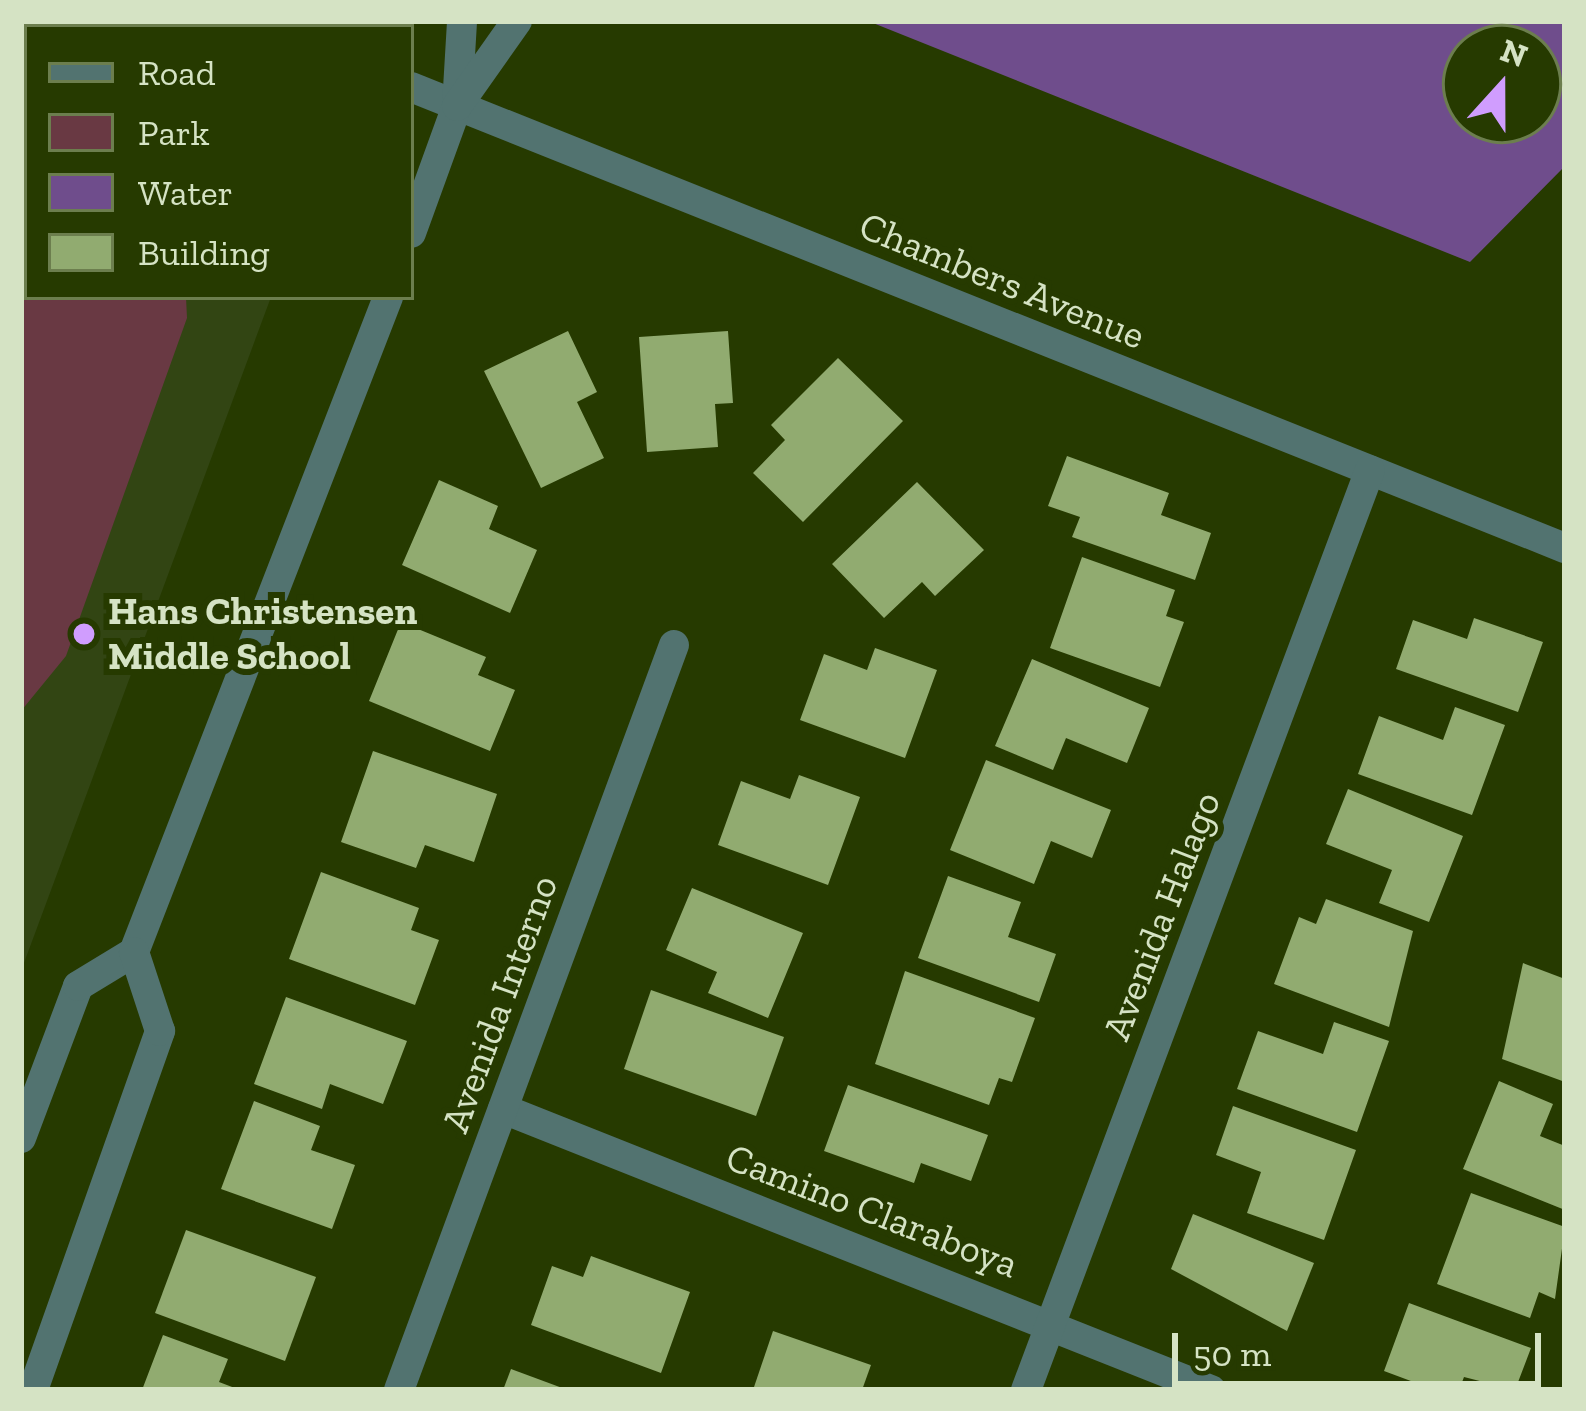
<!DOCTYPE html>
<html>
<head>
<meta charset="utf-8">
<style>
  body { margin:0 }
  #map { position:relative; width:1586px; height:1411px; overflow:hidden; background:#263a00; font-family:"Zilla Slab",serif }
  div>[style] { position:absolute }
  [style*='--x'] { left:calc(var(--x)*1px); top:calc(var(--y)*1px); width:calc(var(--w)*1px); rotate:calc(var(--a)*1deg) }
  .built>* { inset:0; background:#324513 }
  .green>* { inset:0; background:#693943 }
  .water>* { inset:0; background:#6f4d8c }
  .building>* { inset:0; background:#91ab70 }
  .minor>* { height:30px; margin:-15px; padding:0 15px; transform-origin:15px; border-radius:15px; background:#527370 }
  .dots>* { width:33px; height:33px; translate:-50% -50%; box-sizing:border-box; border:6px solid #263a00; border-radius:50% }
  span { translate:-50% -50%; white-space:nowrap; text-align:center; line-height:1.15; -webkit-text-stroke:12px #263a00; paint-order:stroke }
  .street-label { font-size:39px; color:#d5e3c4 }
  .poi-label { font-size:39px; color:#d5e3c4; font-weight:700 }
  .left { translate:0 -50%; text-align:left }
  .frame { position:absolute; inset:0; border:24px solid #d5e3c4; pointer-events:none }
  .legend { position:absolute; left:24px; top:24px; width:390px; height:276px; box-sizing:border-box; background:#263a00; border:3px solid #6c7e4e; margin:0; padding:15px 21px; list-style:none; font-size:36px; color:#d5e3c4 }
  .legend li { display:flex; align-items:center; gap:24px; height:60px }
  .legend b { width:60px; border:3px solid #6c7e4e }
  .north { position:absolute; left:1442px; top:24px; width:120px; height:120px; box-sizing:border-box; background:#263a00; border:3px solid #6c7e4e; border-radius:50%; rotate:21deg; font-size:33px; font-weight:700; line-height:48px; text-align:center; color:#d5e3c4 }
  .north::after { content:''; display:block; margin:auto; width:42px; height:54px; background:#d09dfe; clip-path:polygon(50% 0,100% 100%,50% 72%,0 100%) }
  .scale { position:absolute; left:1172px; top:1333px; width:369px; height:54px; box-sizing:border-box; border:6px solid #d5e3c4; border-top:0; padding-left:15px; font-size:36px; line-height:42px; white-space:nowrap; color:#d5e3c4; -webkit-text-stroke:9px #263a00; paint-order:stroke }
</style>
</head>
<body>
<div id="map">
  <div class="built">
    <i style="clip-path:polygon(21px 21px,66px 27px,27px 27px,27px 297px,271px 297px,21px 971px)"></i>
  </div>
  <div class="green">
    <i style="clip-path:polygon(21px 76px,27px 297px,186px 297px,187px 318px,66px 656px,21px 711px)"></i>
  </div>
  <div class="water">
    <i style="clip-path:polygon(evenodd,868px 21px,1565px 21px,1565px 166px,1470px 262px,868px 21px,1466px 48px,1538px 48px,1538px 120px,1466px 120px,1466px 48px)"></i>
  </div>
  <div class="building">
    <i style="clip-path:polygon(568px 331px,597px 392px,577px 402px,604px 458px,541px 488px,484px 371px)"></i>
    <i style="clip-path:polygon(728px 331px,733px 403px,715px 404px,718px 447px,647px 452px,639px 337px)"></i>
    <i style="clip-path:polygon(838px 358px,903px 421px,803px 522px,753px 473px,785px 440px,771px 425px)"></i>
    <i style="clip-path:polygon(1067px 456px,1169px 493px,1161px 515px,1211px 533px,1195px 580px,1072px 537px,1080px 517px,1048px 506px)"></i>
    <i style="clip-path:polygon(439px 480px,498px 506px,489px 529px,537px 550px,510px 613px,402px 565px)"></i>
    <i style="clip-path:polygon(917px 482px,984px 550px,935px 596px,922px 582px,884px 618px,832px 564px)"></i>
    <i style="clip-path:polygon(1082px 557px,1175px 590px,1166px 616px,1184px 622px,1160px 687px,1050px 648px)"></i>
    <i style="clip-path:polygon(1474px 618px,1543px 642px,1518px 712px,1396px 669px,1413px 620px,1467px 639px)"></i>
    <i style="clip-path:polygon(401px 622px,486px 657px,478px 675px,515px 690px,490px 751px,369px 701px)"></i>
    <i style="clip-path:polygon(875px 648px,937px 670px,905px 758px,800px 720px,824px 654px,867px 670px)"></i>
    <i style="clip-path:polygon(1032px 659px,1149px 708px,1127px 763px,1066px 738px,1053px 770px,995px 746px)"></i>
    <i style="clip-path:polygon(1455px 707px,1505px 725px,1472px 815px,1358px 774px,1379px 716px,1443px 740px)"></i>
    <i style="clip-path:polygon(373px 751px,497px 794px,474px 862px,425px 845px,416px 868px,341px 842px)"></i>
    <i style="clip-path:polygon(986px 760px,1111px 810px,1092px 858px,1051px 841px,1034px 884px,950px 850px)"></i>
    <i style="clip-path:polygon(799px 775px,860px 797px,828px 885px,718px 845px,741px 781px,790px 799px)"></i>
    <i style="clip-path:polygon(1348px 789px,1463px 836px,1429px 922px,1379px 903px,1392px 870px,1326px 844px)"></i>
    <i style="clip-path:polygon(321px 872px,419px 908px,411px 930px,439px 940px,415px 1005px,289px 959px)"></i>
    <i style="clip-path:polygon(948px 876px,1021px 902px,1008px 937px,1056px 954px,1039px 1002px,918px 958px)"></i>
    <i style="clip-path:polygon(692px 888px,803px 933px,768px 1018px,708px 993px,717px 972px,666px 950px)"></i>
    <i style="clip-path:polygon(1326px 899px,1413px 931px,1389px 1027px,1274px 984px,1299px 917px,1316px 924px)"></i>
    <i style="clip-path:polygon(1523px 963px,1565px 979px,1565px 1082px,1502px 1059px)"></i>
    <i style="clip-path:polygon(905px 971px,1035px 1018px,1012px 1082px,999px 1078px,989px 1105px,875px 1064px)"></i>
    <i style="clip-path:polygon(651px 990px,784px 1037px,756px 1116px,624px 1069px)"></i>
    <i style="clip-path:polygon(286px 997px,407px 1041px,383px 1104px,330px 1084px,322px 1109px,254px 1084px)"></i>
    <i style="clip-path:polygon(1334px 1022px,1389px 1041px,1357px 1132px,1237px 1089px,1258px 1031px,1323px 1054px)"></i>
    <i style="clip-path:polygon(1499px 1081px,1553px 1104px,1540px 1136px,1565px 1146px,1565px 1210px,1463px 1169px)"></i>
    <i style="clip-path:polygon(848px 1085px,988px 1135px,971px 1181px,921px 1163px,914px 1183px,824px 1151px)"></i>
    <i style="clip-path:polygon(254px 1101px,320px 1126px,311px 1150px,355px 1165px,332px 1229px,221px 1189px)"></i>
    <i style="clip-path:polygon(1233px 1106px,1356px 1150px,1324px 1240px,1247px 1213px,1261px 1172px,1216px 1155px)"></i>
    <i style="clip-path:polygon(1471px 1193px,1565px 1227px,1555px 1299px,1539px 1292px,1530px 1318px,1437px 1284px)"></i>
    <i style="clip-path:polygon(1193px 1214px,1314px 1263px,1287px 1331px,1171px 1269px)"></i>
    <i style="clip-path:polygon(186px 1230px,316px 1277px,285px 1361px,155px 1313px)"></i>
    <i style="clip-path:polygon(591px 1256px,690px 1292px,661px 1373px,531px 1325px,552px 1266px,583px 1277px)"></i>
    <i style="clip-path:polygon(1409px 1303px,1531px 1348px,1515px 1390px,1464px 1377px,1459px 1390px,1435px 1390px,1384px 1371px)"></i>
    <i style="clip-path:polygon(773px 1331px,871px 1365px,862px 1390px,753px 1390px)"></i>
    <i style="clip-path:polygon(163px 1335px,228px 1359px,219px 1382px,240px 1390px,142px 1390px)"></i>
    <i style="clip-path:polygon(511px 1369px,565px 1389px,565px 1390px,503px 1390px)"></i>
  </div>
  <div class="minor">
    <i style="--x:247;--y:21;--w:16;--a:22"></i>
    <i style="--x:411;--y:87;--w:1243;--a:21.78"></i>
    <i style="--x:457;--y:106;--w:85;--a:-86.6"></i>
    <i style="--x:411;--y:233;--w:135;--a:-70.1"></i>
    <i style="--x:457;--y:106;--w:104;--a:-54.8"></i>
    <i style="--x:503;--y:1109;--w:762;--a:21.65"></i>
    <i style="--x:21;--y:1138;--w:162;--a:-69.4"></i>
    <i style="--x:78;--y:986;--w:66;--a:-31.3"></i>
    <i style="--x:134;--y:952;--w:703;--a:-68.8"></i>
    <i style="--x:33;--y:1390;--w:381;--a:-70.5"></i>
    <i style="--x:160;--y:1031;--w:83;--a:-108.2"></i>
    <i style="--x:399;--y:1390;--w:794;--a:-69.74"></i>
    <i style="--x:1026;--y:1390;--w:982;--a:-69.5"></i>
  </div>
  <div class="dots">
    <i style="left:84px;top:634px;background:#d09dfe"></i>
  </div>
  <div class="street-label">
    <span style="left:1002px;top:281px;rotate:22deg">Chambers Avenue</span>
    <span style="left:1162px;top:916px;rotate:-69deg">Avenida Halago</span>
    <span style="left:500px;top:1004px;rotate:-70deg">Avenida Interno</span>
    <span style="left:872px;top:1211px;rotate:21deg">Camino Claraboya</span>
  </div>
  <div class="poi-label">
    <span class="left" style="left:108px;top:634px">Hans Christensen<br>Middle School</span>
  </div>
  <div class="frame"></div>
  <ul class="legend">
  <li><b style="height:15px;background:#527370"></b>Road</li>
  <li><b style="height:33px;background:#693943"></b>Park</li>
  <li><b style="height:33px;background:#6f4d8c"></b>Water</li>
  <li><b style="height:33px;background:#91ab70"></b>Building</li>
  </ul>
  <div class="north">N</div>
  <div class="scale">50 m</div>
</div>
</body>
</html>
